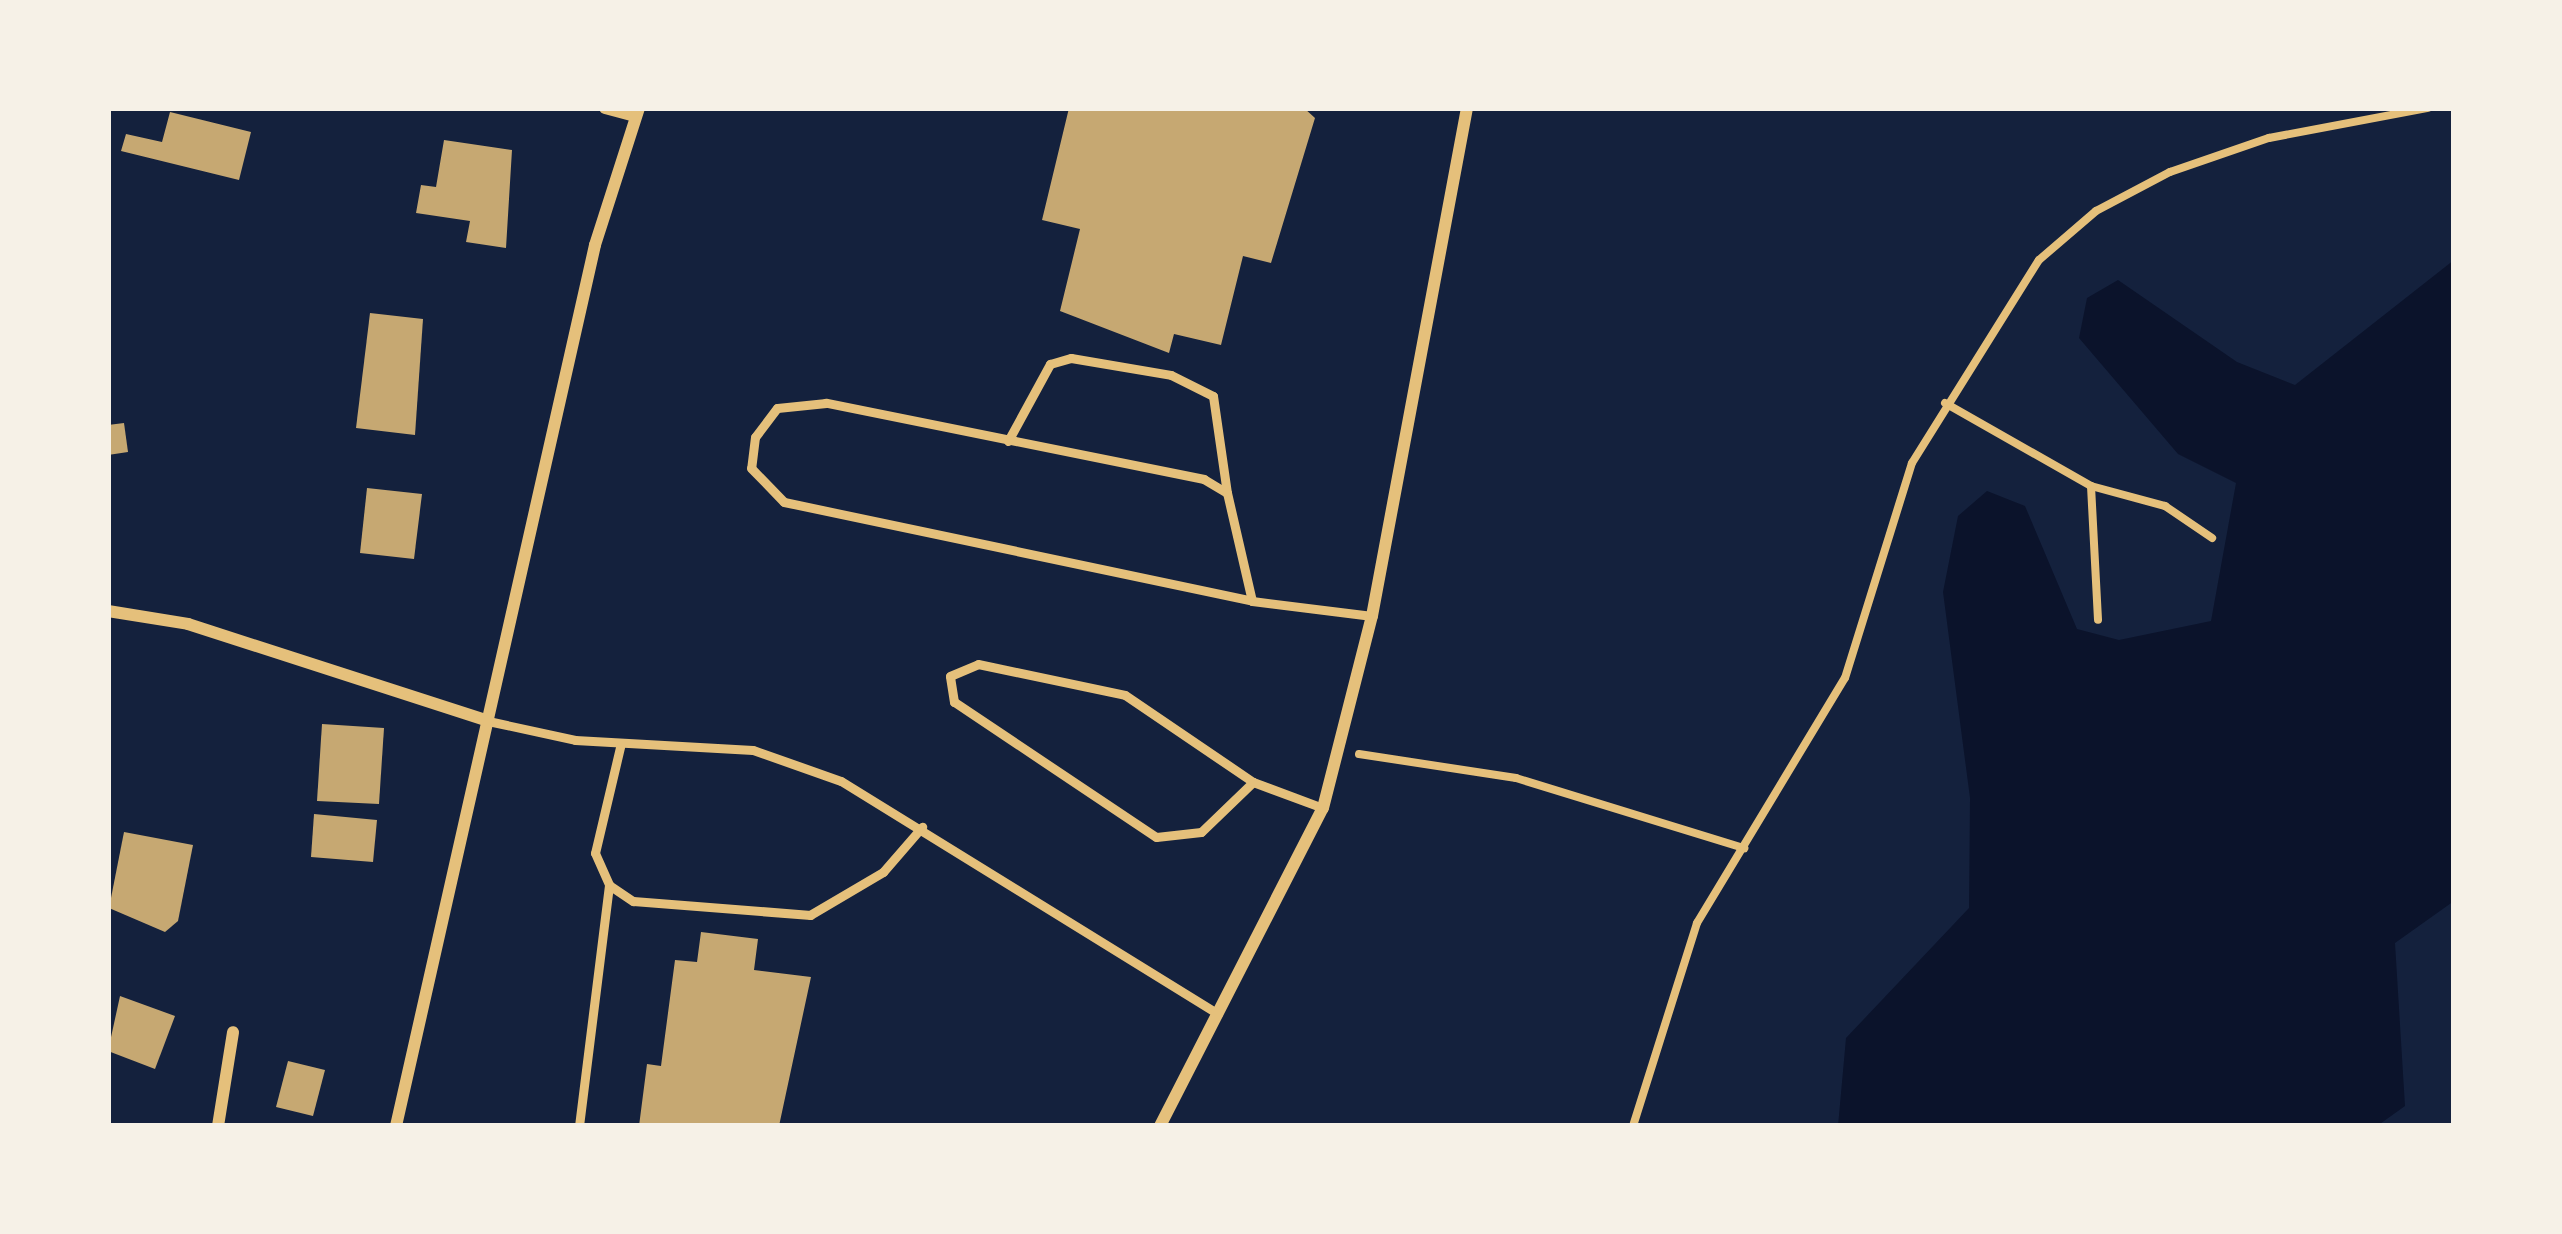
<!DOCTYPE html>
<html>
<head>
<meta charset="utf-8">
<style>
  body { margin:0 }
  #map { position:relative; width:2562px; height:1234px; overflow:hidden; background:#14213d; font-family:"Work Sans",sans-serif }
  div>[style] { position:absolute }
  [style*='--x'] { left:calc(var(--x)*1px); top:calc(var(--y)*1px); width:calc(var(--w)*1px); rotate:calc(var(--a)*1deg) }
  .water>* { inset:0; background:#0b132b }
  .building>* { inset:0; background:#c6a872 }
  .path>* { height:8px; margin:-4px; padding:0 4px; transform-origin:4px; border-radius:4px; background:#e5c07b }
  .service>* { height:9px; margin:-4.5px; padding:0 4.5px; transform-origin:4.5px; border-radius:4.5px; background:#e5c07b }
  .minor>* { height:12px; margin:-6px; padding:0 6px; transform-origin:6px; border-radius:6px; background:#e5c07b }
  span { translate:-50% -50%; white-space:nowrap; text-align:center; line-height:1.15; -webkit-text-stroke:9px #f6f1e7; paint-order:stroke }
  .frame { position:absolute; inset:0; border:111px solid #f6f1e7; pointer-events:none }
</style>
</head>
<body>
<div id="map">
  <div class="water">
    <i style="clip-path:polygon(2454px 260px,2454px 901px,2395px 943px,2405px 1106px,2377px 1126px,1838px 1126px,1846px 1038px,1969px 908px,1970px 798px,1943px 592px,1958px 516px,1987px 491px,2025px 506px,2077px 629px,2119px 640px,2211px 621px,2236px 483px,2178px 454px,2079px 338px,2087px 298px,2118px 280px,2237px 362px,2295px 385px)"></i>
  </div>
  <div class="building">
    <i style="clip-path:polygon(1069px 108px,1304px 108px,1315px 118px,1271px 263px,1243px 256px,1221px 345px,1174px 334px,1169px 353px,1060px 311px,1080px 229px,1042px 220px)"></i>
    <i style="clip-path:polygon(170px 112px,251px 132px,239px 180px,121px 151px,126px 134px,162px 142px)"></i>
    <i style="clip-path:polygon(444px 140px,512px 150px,506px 248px,466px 242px,470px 221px,416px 213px,421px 185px,436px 187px)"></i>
    <i style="clip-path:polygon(370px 313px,423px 319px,415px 435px,356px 428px)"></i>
    <i style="clip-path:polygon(124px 423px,128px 452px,108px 455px,108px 425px)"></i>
    <i style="clip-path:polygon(367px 488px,422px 494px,414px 559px,360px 553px)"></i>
    <i style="clip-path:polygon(322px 724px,384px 728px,379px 804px,317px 801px)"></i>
    <i style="clip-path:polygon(314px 814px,377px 820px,373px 862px,311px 857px)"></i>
    <i style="clip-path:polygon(124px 832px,193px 845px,178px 921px,165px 932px,109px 908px)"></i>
    <i style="clip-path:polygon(701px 932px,758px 939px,754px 970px,811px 977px,779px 1126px,639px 1126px,647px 1064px,661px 1066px,675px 960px,697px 962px)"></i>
    <i style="clip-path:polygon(120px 996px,175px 1016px,155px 1069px,108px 1051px)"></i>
    <i style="clip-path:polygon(288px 1061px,325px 1070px,313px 1116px,276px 1107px)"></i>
  </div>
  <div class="path">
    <i style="--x:1945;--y:403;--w:168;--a:29.6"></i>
    <i style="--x:2091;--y:486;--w:77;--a:15.1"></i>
    <i style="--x:2165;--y:506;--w:57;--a:34.2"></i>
    <i style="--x:2091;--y:486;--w:134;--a:87"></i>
    <i style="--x:1359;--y:754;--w:159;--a:8.7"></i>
    <i style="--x:1516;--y:778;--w:239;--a:17.1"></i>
    <i style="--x:1633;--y:1126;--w:213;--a:-72.5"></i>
    <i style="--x:1697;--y:923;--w:286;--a:-58.9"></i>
    <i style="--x:1845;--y:678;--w:225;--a:-72.7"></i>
    <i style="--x:1912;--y:463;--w:239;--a:-58"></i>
    <i style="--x:2039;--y:260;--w:75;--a:-40.7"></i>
    <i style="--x:2096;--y:211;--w:84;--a:-27.8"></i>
    <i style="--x:2170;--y:172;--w:105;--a:-19"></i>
    <i style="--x:2269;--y:138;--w:162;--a:-10.7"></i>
  </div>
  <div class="service">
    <i style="--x:1008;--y:441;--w:88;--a:-61.4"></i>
    <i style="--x:1050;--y:364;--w:22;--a:-16"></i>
    <i style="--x:1071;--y:358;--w:101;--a:9.6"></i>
    <i style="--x:1171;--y:375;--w:47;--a:26.6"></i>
    <i style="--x:1213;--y:396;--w:98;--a:81.8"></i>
    <i style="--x:1252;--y:601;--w:111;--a:-103"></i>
    <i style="--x:1227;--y:493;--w:27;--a:-149"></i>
    <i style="--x:1204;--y:479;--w:386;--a:-168.6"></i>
    <i style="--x:826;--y:403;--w:49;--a:174.2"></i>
    <i style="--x:777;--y:408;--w:36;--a:127"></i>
    <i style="--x:755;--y:437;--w:31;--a:97"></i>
    <i style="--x:751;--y:468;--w:47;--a:45.9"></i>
    <i style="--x:784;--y:502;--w:478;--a:11.9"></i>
    <i style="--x:1252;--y:601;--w:121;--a:7.1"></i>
    <i style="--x:488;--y:721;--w:89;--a:12.3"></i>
    <i style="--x:575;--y:740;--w:178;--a:3.2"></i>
    <i style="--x:753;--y:750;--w:93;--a:19.4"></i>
    <i style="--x:841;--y:781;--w:443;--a:31.7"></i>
    <i style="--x:621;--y:743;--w:113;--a:103.3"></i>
    <i style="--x:595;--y:853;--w:35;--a:66"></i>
    <i style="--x:609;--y:885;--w:29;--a:34"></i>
    <i style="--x:633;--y:901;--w:178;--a:4.5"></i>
    <i style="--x:810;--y:915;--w:85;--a:-30.5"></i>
    <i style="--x:883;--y:872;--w:60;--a:-49.1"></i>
    <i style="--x:1253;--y:782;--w:72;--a:136.1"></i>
    <i style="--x:1201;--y:832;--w:45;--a:173.7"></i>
    <i style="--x:1156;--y:837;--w:243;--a:-146.2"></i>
    <i style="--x:954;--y:702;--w:26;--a:-99"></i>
    <i style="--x:950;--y:676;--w:30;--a:-23"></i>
    <i style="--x:978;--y:664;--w:150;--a:11.9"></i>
    <i style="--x:1125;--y:695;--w:155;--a:34.2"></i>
    <i style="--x:1253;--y:782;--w:75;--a:20.4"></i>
    <i style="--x:579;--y:1126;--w:243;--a:-82.9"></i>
  </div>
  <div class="minor">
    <i style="--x:605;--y:108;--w:31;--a:15"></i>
    <i style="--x:108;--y:611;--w:81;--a:9.2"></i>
    <i style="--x:188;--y:624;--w:315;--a:17.9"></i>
    <i style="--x:218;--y:1126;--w:95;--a:-80.9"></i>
    <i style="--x:396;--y:1126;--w:903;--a:-77.27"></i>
    <i style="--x:595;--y:245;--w:144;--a:-72.2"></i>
    <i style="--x:1160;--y:1126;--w:357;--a:-62.9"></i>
    <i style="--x:1323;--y:808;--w:198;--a:-75.7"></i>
    <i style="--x:1372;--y:616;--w:517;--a:-79.41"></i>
  </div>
  <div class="frame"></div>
</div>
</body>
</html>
